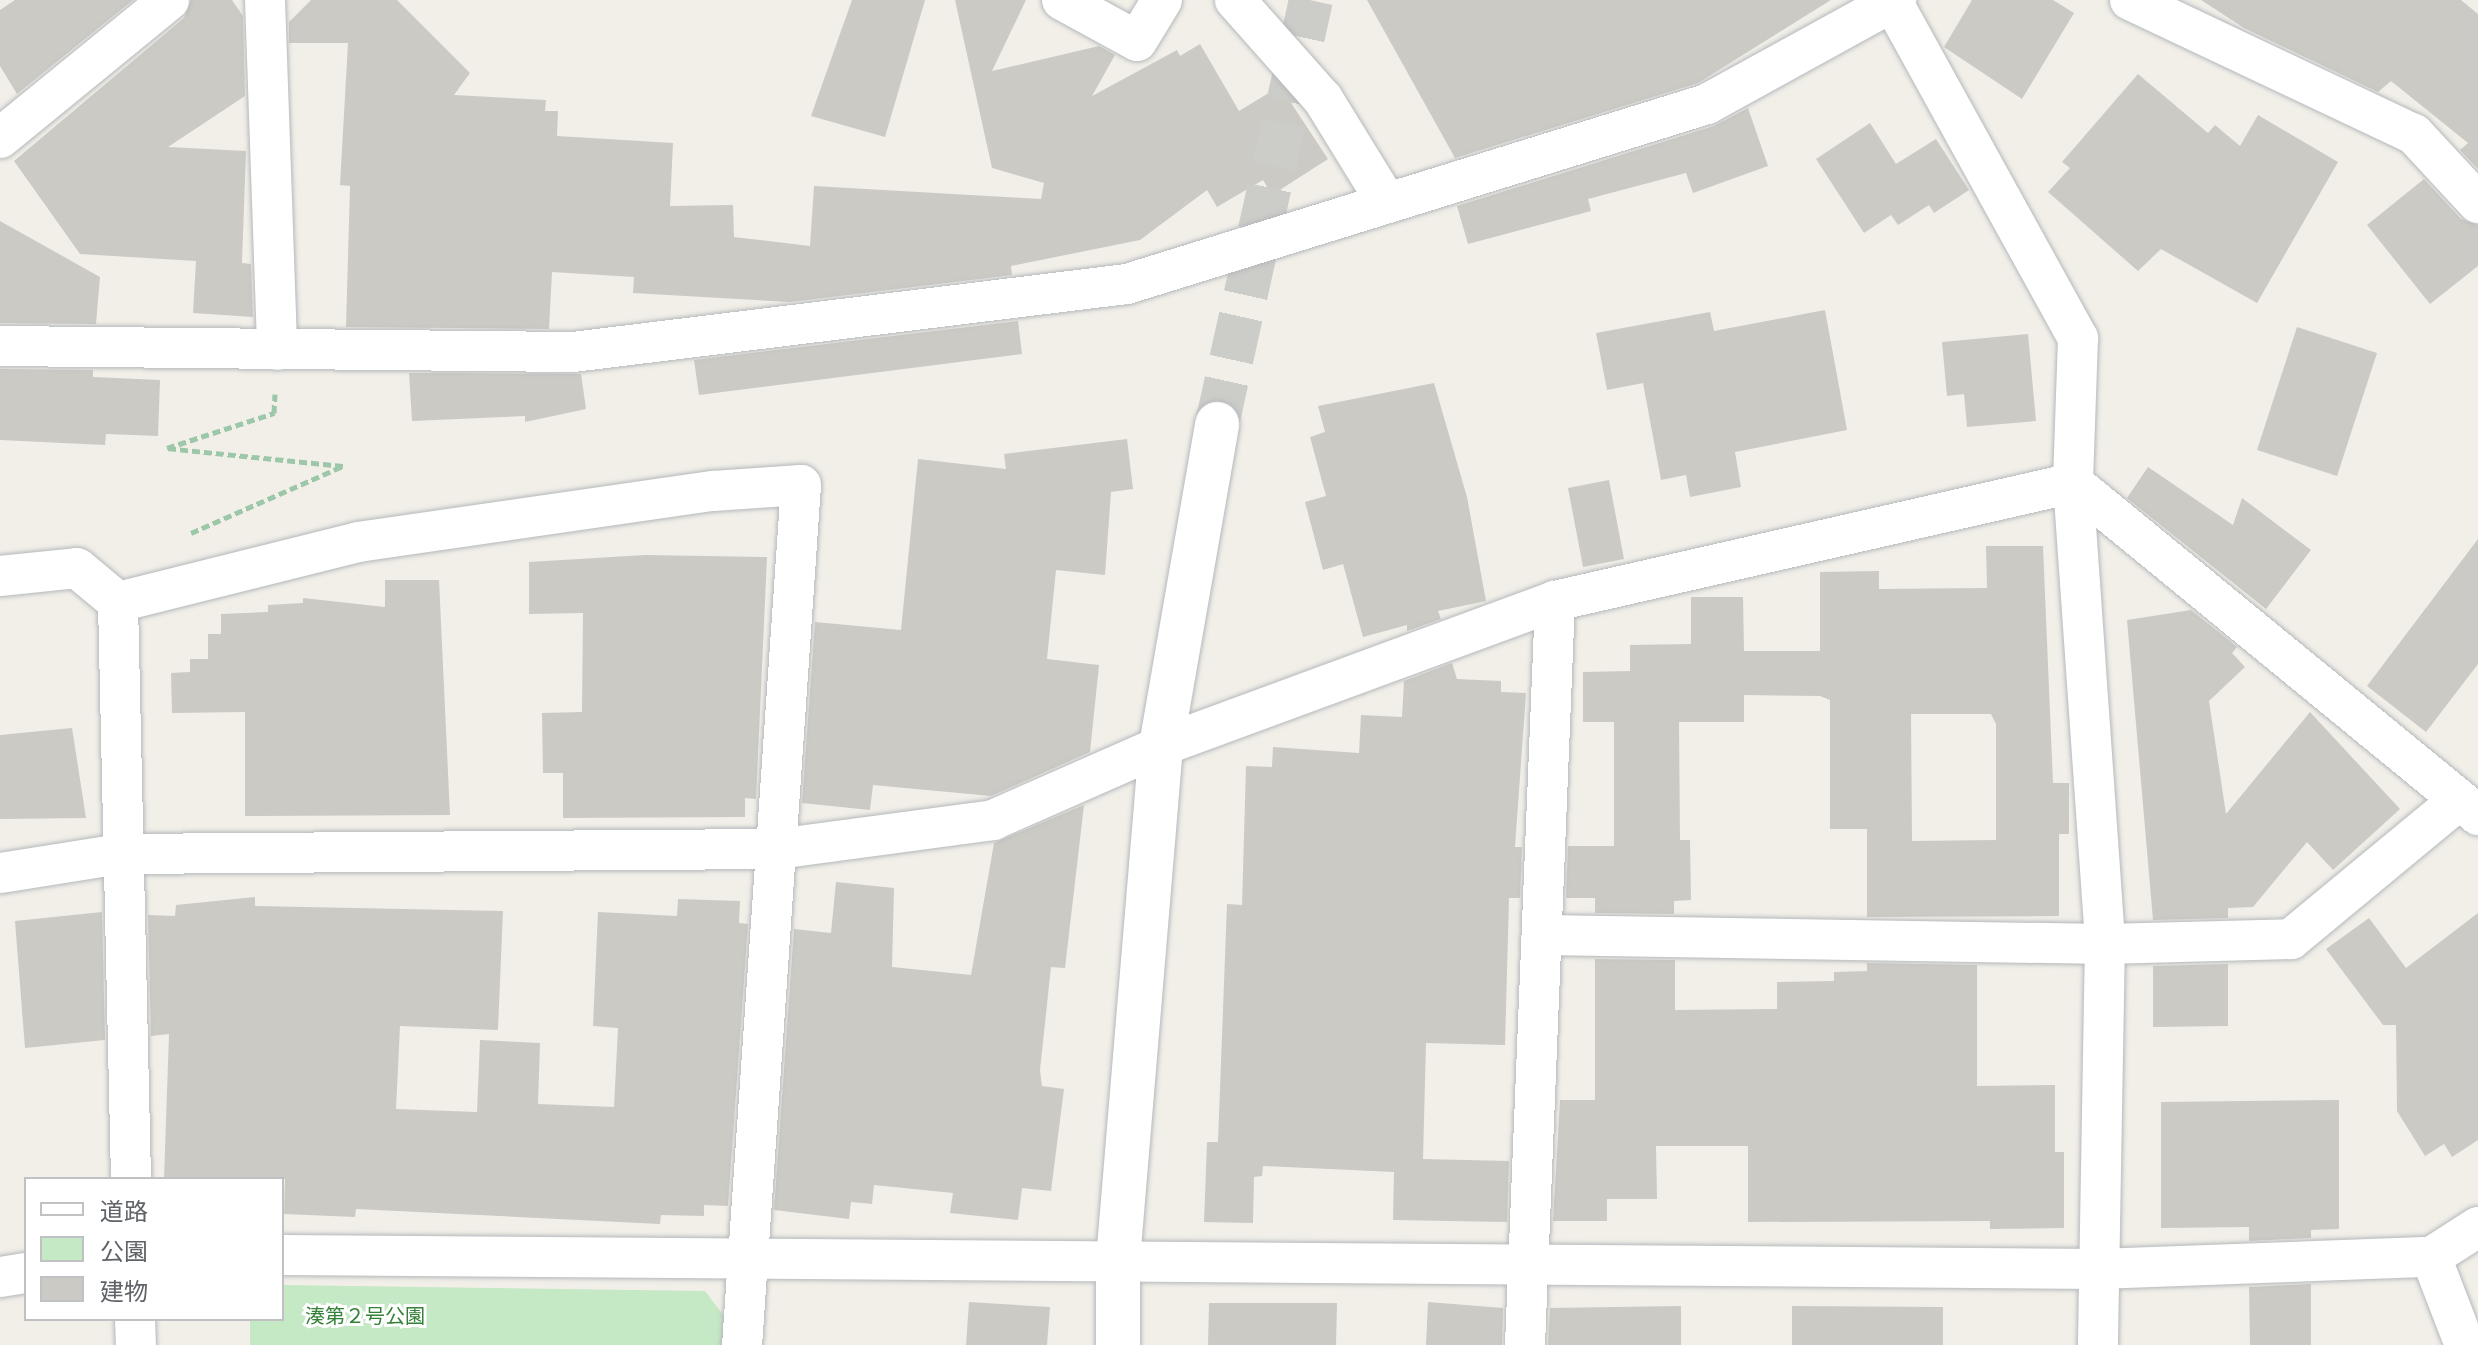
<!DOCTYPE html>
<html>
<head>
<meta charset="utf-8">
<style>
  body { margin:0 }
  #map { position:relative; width:2478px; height:1345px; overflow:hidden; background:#f1efe8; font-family:Rubik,"Noto Sans JP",sans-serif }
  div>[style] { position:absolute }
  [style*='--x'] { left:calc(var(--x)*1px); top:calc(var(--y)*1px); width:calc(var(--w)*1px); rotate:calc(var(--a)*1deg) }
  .green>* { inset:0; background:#c5e8c5 }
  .building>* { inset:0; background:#cccac5 }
  .tertiary-tunnel>* { height:44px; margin-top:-22px; transform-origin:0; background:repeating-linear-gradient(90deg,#ccccc8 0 44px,transparent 0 66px) }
  .path>* { height:5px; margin-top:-2.5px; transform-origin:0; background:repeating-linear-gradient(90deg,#9cc7a9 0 8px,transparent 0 12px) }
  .roads { filter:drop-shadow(0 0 2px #b5b8bc) drop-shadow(0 0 2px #b5b8bc) }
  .minor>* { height:40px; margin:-20px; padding:0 20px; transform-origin:20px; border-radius:20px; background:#fff }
  .tertiary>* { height:44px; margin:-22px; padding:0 22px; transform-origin:22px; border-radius:22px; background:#fff }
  span { translate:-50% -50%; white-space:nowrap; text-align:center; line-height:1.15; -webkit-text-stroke:6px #fff; paint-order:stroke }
  .park-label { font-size:20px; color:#348238 }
  .legend { position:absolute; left:24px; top:1177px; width:260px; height:144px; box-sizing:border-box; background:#fff; border:2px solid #bfc1c3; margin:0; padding:10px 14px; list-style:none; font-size:24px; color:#5f6368 }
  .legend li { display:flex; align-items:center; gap:16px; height:40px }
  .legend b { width:40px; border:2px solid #bfc1c3 }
</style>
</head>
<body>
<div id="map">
  <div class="green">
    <i style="clip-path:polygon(282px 1285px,705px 1291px,724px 1316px,723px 1345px,250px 1345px,250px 1319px,282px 1319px)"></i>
  </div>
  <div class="building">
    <i style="clip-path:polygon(15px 0,133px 0,17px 94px,0 66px,0 10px)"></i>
    <i style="clip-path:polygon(191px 0,232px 0,243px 16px,245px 96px,168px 147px,246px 151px,242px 263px,251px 264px,253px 317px,193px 313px,196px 261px,80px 254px,14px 161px,184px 18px)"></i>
    <i style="clip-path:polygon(311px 0,397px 0,470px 73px,454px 95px,546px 100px,545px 111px,558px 111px,557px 136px,673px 143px,670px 206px,733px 205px,734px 237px,810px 246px,814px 186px,1041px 199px,1044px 183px,992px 168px,955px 0,1026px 0,992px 71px,1099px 46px,1115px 55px,1092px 96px,1177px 50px,1180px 56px,1200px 44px,1239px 111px,1280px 86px,1328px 159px,1272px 195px,1263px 180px,1217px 207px,1207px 190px,1140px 240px,1011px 266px,1012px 275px,790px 302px,633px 293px,634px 277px,552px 272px,549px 329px,346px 327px,350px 186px,340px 185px,348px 43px,289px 43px,289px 22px)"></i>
    <i style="clip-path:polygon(852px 0,925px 0,885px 137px,811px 116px)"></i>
    <i style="clip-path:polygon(1367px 0,1831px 0,1698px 83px,1455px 158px)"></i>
    <i style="clip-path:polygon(1972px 0,2053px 0,2074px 13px,2022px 99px,1944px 47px)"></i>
    <i style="clip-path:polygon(2201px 0,2461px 0,2478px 14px,2478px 169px,2460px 150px,2468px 143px,2391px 81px,2378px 92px,2244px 28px)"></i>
    <i style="clip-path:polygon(2138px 74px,2208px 133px,2215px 125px,2240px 146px,2258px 115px,2338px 162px,2257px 303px,2161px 249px,2138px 271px,2048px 192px,2070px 168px,2062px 162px)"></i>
    <i style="clip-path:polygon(1748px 108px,1768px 166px,1693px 193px,1686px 173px,1588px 199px,1591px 211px,1468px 244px,1457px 206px,1714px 126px)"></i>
    <i style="clip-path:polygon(1870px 123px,1896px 164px,1936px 139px,1969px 190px,1934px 213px,1929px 205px,1898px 225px,1891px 215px,1864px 233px,1816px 159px)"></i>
    <i style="clip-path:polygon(2424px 179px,2461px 219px,2478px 225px,2478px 266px,2430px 304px,2367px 225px)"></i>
    <i style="clip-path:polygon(0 221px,100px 277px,96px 324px,0 323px)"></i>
    <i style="clip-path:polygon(1825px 310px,1847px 430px,1735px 452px,1741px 487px,1690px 497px,1686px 475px,1661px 480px,1643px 383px,1607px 390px,1596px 333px,1710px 312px,1714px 331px)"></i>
    <i style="clip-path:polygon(1018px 321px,1022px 354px,699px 395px,694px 360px)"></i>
    <i style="clip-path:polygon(2297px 327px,2377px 353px,2337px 476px,2257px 450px)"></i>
    <i style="clip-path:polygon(2028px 334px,2036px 421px,1967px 427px,1964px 394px,1947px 396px,1942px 342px)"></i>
    <i style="clip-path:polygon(0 369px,93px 370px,93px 377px,160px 380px,158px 436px,106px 434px,105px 445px,0 440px)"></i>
    <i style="clip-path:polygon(409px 373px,581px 374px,586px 409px,525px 422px,525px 416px,412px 421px)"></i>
    <i style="clip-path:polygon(1434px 383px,1467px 497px,1486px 601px,1438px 611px,1441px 619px,1407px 631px,1407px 625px,1363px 637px,1343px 564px,1323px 570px,1305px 502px,1326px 496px,1310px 437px,1325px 432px,1318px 406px)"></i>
    <i style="clip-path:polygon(1127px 439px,1133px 489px,1111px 492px,1105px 575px,1056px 570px,1047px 659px,1099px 665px,1090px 752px,991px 796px,873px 785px,870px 810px,802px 803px,815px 622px,901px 630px,918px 459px,1006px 469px,1004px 454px)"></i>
    <i style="clip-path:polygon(2148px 467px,2233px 525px,2242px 498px,2311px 550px,2266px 609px,2127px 498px)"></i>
    <i style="clip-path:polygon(1609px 480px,1624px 559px,1583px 567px,1568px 488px)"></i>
    <i style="clip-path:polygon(2478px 539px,2478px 664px,2426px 732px,2367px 686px)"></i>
    <i style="clip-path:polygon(evenodd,1986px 546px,2043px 546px,2053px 783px,2069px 783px,2069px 834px,2059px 834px,2059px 916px,1867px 917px,1867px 829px,1830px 829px,1830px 700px,1820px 696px,1744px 695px,1744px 722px,1679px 722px,1680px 840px,1690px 840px,1691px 900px,1674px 901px,1674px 914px,1595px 913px,1595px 898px,1566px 898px,1568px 846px,1614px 846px,1614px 722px,1583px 722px,1583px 672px,1630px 671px,1630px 645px,1691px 644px,1691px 597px,1743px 597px,1744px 651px,1820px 651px,1820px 572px,1879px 571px,1879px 589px,1987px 588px,1986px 546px,1911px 714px,1991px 714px,1996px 724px,1996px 840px,1912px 841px,1911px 714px)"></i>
    <i style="clip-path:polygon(645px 555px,767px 557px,756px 799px,745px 798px,745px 817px,563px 818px,563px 773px,543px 773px,542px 713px,582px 712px,583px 613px,529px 614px,529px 562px)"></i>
    <i style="clip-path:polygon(385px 580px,439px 580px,450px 815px,245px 816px,245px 712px,172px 713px,171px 673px,190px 672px,190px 659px,208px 659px,208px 634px,221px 634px,221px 614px,268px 612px,268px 605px,303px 603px,303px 598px,385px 607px)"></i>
    <i style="clip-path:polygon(2191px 610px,2237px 647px,2232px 653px,2245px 667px,2209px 701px,2226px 814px,2310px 712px,2400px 809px,2333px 870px,2307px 842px,2253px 907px,2228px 908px,2228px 918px,2153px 920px,2127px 620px)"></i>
    <i style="clip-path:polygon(1452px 663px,1457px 679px,1501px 681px,1501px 692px,1526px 693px,1515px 847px,1522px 847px,1520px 898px,1509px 898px,1505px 1045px,1426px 1043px,1423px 1159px,1509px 1161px,1507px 1222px,1393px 1220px,1394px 1172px,1263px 1166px,1262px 1176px,1254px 1177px,1253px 1223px,1204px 1222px,1207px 1142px,1218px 1142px,1227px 904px,1242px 905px,1246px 766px,1272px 767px,1273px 747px,1359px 753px,1361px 715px,1402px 717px,1404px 681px)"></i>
    <i style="clip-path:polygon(72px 728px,86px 818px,0 819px,0 735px)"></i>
    <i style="clip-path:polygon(1084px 805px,1065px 968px,1051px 967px,1040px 1070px,1042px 1086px,1064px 1089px,1051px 1191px,1022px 1188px,1018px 1220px,950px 1213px,953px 1193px,874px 1185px,872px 1204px,851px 1202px,849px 1219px,774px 1210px,794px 929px,831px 933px,836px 882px,894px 888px,892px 967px,971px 975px,994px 843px)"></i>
    <i style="clip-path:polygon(255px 897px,255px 906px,503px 911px,498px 1030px,400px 1026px,396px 1109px,477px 1112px,480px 1040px,540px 1043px,538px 1104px,614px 1107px,618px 1028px,593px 1026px,598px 912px,677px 916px,678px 899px,740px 901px,739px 923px,748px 924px,728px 1206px,704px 1205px,704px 1216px,661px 1215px,660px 1224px,356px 1209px,355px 1217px,284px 1214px,285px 1179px,164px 1179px,169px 1034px,151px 1036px,148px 915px,175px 916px,176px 905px)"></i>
    <i style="clip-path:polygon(102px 912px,105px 1040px,25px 1048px,15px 921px)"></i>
    <i style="clip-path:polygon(2478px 913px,2478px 1140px,2452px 1157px,2444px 1144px,2425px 1156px,2397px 1111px,2396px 1025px,2383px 1025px,2326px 949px,2369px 918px,2406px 968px)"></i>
    <i style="clip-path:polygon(1595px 959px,1675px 960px,1675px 1010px,1777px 1009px,1777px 982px,1834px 981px,1834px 972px,1867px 971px,1867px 963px,1977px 965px,1977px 1086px,2055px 1085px,2055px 1152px,2064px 1152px,2064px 1228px,1990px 1229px,1990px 1221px,1748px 1222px,1748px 1146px,1656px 1146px,1657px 1199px,1607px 1199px,1607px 1221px,1553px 1221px,1560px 1100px,1595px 1100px)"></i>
    <i style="clip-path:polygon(2228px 964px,2228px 1026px,2153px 1027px,2153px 966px)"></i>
    <i style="clip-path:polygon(2339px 1100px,2339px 1229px,2311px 1230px,2311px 1238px,2249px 1241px,2249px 1227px,2161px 1228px,2161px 1102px)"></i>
    <i style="clip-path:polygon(2311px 1284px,2311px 1345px,2250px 1345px,2249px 1287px)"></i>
    <i style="clip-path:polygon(969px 1302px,1050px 1307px,1047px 1345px,966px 1345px)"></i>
    <i style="clip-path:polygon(1428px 1302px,1503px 1308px,1502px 1345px,1426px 1345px)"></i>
    <i style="clip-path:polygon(1209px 1303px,1337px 1303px,1336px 1345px,1208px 1345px)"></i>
    <i style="clip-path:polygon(1681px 1306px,1681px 1345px,1548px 1345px,1550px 1308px)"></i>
    <i style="clip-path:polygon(1792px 1306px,1943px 1307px,1943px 1345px,1792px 1345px)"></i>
  </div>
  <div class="tertiary-tunnel">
    <i style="--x:1217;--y:424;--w:434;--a:-77.5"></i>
  </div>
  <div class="path">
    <i style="--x:191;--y:533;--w:166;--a:-23.8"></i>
    <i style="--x:343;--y:466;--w:177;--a:-174.2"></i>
    <i style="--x:167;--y:448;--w:113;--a:-18.1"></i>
    <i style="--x:274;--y:413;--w:19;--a:-87"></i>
  </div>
  <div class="roads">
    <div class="minor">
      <i style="--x:265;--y:0;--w:350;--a:88"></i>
      <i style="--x:1062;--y:0;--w:85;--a:28.7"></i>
      <i style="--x:1137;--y:41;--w:48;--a:-58.6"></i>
      <i style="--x:1235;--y:0;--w:132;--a:48.4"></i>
      <i style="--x:1323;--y:99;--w:122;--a:58.4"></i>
      <i style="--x:2130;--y:0;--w:314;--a:25.3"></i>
      <i style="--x:2414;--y:134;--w:94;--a:47.2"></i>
      <i style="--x:1893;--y:3;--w:383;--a:61.1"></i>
      <i style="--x:2078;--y:338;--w:145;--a:92"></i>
      <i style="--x:2073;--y:483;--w:458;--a:86"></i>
      <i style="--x:2105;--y:940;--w:405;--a:91"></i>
      <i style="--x:0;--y:138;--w:218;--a:-39.2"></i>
      <i style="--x:0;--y:346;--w:573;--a:0.6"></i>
      <i style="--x:573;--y:352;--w:558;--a:-7"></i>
      <i style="--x:1127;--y:284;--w:607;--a:-17.24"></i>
      <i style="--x:1707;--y:104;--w:216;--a:-28.8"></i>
      <i style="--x:2073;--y:483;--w:524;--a:39.34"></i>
      <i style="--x:0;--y:576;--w:77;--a:-5.9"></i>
      <i style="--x:77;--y:568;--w:53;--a:39.7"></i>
      <i style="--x:118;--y:602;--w:577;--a:88.71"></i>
      <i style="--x:118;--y:602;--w:247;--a:-14"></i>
      <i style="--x:358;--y:542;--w:359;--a:-8.2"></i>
      <i style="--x:713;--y:491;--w:88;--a:-3.9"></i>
      <i style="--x:801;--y:485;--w:862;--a:93.92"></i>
      <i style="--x:0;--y:873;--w:121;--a:-9"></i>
      <i style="--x:120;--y:854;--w:657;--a:-0.44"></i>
      <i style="--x:777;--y:849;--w:218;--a:-7.6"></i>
      <i style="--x:993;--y:820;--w:184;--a:-23.8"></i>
      <i style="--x:1161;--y:746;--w:420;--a:-20.2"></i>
      <i style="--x:1555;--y:601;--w:531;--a:-12.83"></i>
      <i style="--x:1544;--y:935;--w:561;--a:0.92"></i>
      <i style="--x:2105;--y:944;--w:186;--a:-1.5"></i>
      <i style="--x:2291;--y:939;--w:218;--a:-39.6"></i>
      <i style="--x:282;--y:1255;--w:1816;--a:0.44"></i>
      <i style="--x:2098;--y:1269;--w:333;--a:-2.1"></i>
      <i style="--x:2431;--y:1257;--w:56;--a:-32.6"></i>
      <i style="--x:2431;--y:1257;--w:94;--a:68.9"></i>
      <i style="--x:0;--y:1277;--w:26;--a:-9"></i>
      <i style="--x:135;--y:1319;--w:26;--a:88"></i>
      <i style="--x:1525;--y:1345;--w:745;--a:-87.69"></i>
    </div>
    <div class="tertiary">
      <i style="--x:1118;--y:1345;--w:85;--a:-90"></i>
      <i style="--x:1118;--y:1260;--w:516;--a:-85.22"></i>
      <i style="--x:1161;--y:746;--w:327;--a:-80.1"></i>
    </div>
  </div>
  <div class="park-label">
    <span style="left:365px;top:1316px">湊第２号公園</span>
  </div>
  <ul class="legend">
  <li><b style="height:10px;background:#fff"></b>道路</li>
  <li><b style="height:22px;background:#c5e8c5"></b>公園</li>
  <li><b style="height:22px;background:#cccac5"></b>建物</li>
  </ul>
</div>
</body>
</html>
